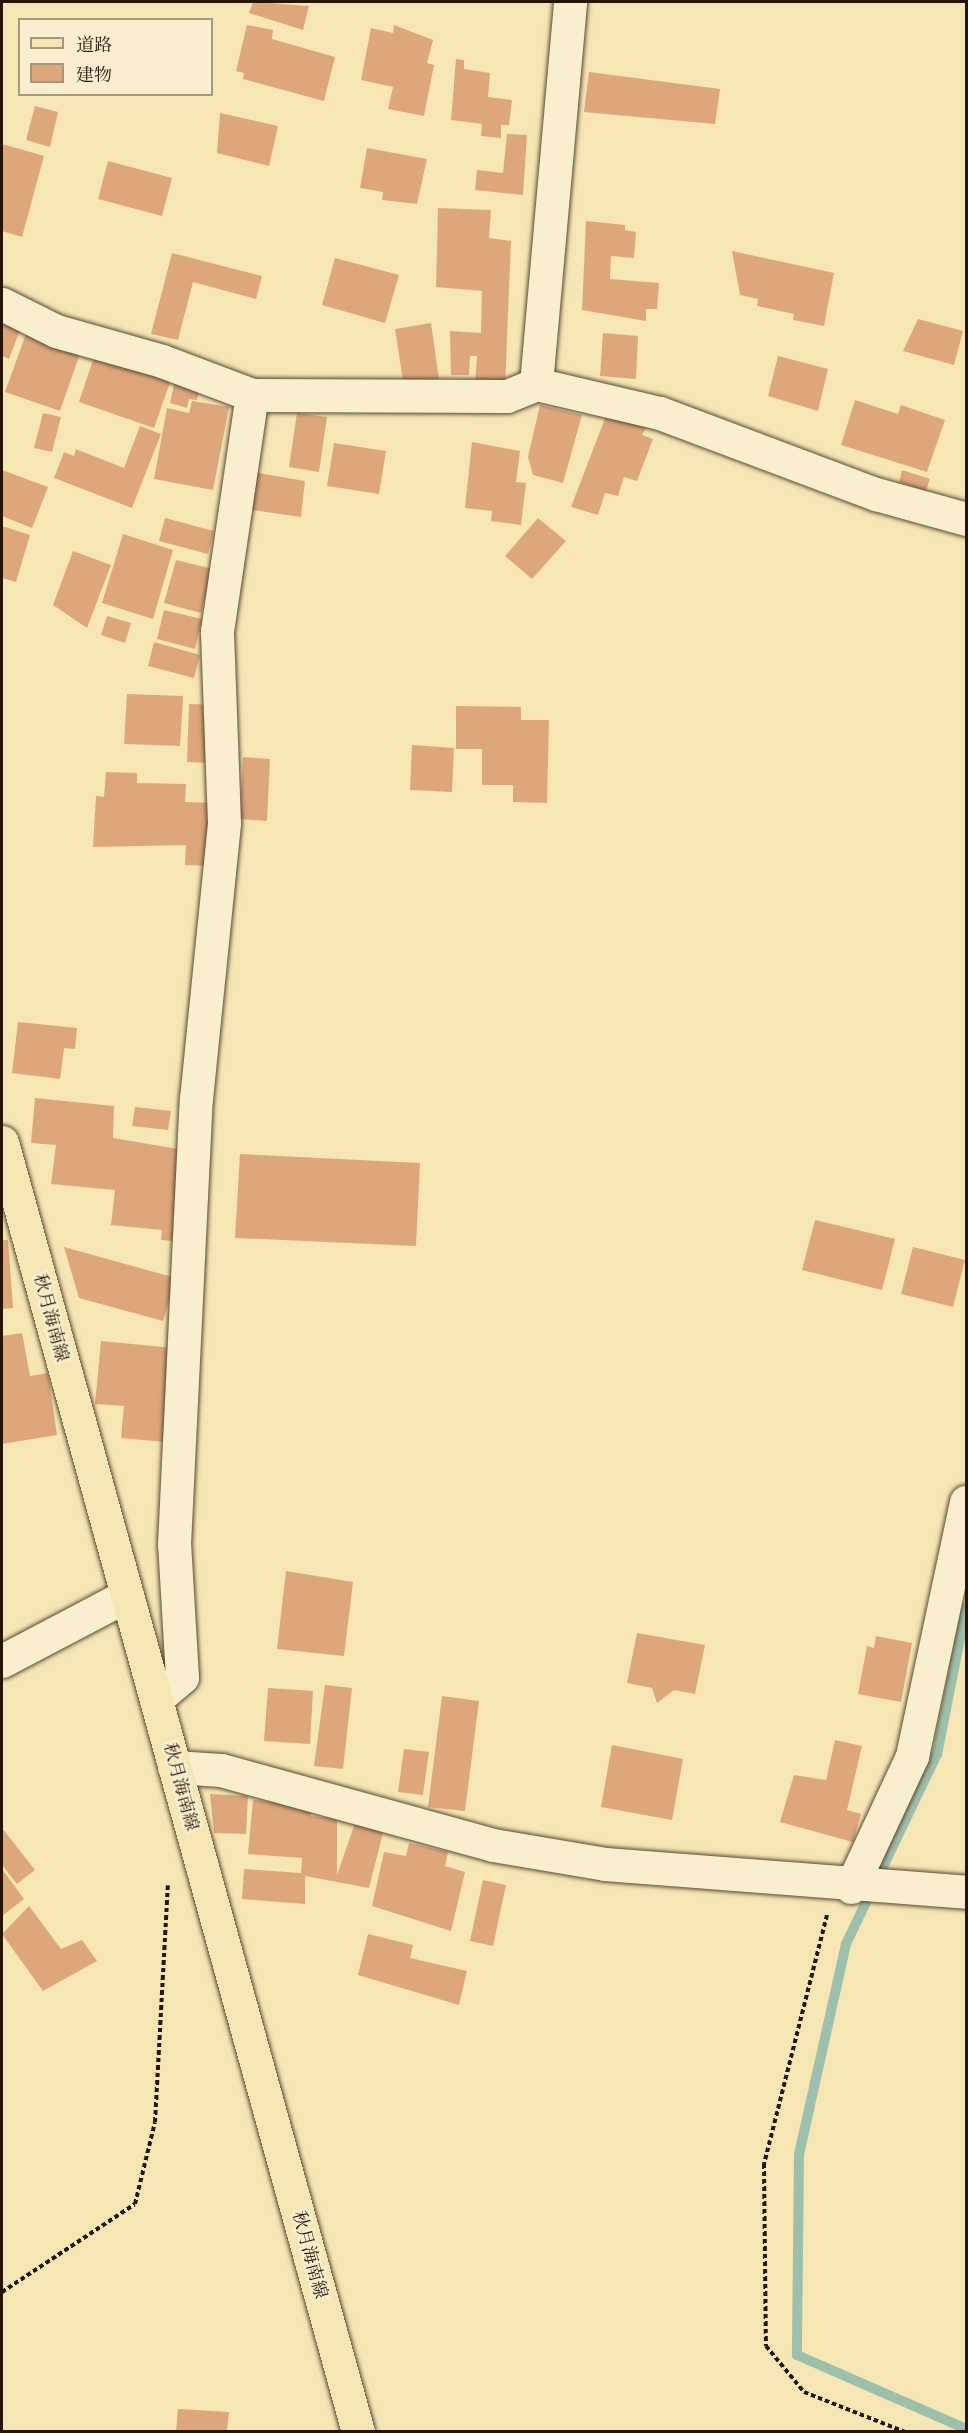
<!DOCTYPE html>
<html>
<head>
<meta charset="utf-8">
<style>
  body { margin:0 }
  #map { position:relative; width:968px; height:2433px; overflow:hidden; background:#f6e6b4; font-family:"Old Standard TT","Noto Serif JP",serif }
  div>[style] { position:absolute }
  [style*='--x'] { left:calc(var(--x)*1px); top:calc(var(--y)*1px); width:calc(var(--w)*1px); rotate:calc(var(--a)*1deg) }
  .stream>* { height:10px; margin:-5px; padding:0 5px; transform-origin:5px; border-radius:5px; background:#9dc0ac }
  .building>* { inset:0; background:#dea77b }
  .path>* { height:4px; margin-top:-2px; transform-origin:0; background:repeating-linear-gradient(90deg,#261507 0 4.5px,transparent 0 7.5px) }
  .roads { filter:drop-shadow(0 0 2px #5a4932) drop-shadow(0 0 2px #5a4932) }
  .minor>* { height:33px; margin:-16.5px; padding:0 16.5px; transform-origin:16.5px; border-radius:16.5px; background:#f9efce }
  .major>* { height:33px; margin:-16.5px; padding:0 16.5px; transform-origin:16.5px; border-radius:16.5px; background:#f6e6b4 }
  span { translate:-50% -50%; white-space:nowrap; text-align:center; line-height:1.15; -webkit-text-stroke:5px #f9efce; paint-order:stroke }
  .street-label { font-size:18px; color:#261507 }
  .frame { position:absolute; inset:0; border:3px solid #261507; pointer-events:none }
  .legend { position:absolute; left:18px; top:18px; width:195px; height:78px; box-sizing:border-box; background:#f9efce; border:2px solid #a5987e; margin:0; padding:8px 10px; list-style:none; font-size:18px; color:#261507 }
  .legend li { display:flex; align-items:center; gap:12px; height:30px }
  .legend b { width:30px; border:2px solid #a5987e }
</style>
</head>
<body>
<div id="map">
  <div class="stream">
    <i style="--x:966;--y:1608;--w:149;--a:101.2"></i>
    <i style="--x:937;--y:1754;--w:211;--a:115.6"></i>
    <i style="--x:846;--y:1944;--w:216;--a:102.6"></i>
    <i style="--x:799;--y:2155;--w:200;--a:90.6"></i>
    <i style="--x:797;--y:2355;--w:184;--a:23.6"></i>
  </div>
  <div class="building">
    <i style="clip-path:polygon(253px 2px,309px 6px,303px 30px,249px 13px)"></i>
    <i style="clip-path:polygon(247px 25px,273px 30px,272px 39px,335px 57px,324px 101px,243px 79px,244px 73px,236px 71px)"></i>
    <i style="clip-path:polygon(394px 25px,433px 40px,427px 63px,434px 65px,424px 116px,388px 109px,393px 87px,361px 80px,371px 28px,393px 33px)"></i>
    <i style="clip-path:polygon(456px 59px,464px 60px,464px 69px,490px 73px,488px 97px,512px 100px,509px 125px,501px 125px,501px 138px,481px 136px,482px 124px,451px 120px)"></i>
    <i style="clip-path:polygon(589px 72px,720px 89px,715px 124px,584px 112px)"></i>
    <i style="clip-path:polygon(35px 106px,58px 112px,50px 147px,26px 140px)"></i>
    <i style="clip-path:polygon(220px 113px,278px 126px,269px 166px,217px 153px)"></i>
    <i style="clip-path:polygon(507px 134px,527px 135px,523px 195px,475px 190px,477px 170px,503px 173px)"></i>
    <i style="clip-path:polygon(2px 144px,44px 156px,22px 237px,2px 231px)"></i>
    <i style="clip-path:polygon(367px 148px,427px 159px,417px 204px,382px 200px,383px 192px,360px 188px)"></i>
    <i style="clip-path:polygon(108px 161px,172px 178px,162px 216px,98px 199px)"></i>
    <i style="clip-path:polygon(438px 208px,491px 210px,489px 238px,511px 241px,505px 387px,475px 385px,477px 356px,470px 356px,469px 375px,451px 375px,450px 331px,481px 333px,482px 291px,436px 287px)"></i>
    <i style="clip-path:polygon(586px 221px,625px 225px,625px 230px,636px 232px,634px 258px,611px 256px,610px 279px,659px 283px,657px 309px,646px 309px,646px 321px,582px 310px)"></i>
    <i style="clip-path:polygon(732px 251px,834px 273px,824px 326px,793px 320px,794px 314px,757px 306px,758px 299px,740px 295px)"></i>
    <i style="clip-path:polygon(172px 253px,262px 276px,256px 299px,193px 282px,178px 340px,151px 334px)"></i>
    <i style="clip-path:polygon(335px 258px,399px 275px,385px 323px,322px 305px)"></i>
    <i style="clip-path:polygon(2px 316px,23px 322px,9px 359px,2px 356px)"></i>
    <i style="clip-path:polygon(918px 319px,963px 331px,954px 365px,903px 351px)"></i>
    <i style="clip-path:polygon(431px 323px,439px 379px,403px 380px,395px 329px)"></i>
    <i style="clip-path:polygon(27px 331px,82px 348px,60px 411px,5px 392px)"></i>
    <i style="clip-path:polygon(603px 333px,638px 336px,636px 379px,600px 376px)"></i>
    <i style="clip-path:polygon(96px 351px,172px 377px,154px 428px,79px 402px)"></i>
    <i style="clip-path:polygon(778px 356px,828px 369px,818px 411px,768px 396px)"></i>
    <i style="clip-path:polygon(176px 376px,201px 382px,197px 400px,189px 399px,187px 408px,170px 403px)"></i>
    <i style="clip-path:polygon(855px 400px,898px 414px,901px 405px,945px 420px,927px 472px,841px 445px)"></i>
    <i style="clip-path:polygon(192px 401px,229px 407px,213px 490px,154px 479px,167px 408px,189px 413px)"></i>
    <i style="clip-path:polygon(540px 405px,582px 415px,563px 483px,533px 475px,528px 457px)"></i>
    <i style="clip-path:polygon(43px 413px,61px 417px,52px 452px,34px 448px)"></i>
    <i style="clip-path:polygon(297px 413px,327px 417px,319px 472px,289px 467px)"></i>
    <i style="clip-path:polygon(606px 416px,646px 428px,642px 435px,653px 439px,637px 481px,624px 477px,618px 496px,605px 493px,598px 515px,571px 507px)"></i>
    <i style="clip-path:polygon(140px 426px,161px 434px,132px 508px,54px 478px,64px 452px,74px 456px,76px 449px,124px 468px)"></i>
    <i style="clip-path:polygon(472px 442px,520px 451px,516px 482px,526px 483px,521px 525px,491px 521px,492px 511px,465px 508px)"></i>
    <i style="clip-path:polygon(334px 443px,386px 451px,379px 494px,327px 486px)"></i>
    <i style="clip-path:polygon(2px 470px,48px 487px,32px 528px,2px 516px)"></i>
    <i style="clip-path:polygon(902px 470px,930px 479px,926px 491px,899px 482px)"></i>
    <i style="clip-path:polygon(252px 472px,305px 481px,301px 517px,246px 509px)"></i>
    <i style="clip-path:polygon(165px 518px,214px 531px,208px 554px,159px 541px)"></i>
    <i style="clip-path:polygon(538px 518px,566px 541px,532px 579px,505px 556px)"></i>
    <i style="clip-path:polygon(2px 526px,30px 535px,16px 582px,2px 578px)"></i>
    <i style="clip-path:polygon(123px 534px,173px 550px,153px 619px,102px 603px)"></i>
    <i style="clip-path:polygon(73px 551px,111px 565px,87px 628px,53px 605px)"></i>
    <i style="clip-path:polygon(176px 560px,213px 569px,201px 613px,164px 603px)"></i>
    <i style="clip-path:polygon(164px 610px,202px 619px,195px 649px,157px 639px)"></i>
    <i style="clip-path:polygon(107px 616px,131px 623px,125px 643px,101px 635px)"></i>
    <i style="clip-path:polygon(154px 642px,200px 655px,194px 678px,148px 666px)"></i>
    <i style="clip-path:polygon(127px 694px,183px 696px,180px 746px,124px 744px)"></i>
    <i style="clip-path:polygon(189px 704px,214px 705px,212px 763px,187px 762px)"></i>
    <i style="clip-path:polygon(456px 706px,521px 707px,521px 720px,549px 720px,547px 803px,513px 802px,513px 785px,482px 785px,482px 749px,456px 749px)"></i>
    <i style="clip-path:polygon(412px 745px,454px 748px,452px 792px,410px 790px)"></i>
    <i style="clip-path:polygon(243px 757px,270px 759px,267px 821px,240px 819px)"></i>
    <i style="clip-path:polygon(106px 772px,137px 773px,137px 783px,186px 784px,185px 802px,215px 803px,212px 866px,185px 865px,186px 845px,93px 847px,96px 796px,104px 797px)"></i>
    <i style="clip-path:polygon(18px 1022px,77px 1028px,75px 1049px,64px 1048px,60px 1079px,12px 1073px)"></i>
    <i style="clip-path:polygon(35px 1098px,114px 1106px,113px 1138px,190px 1151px,183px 1242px,161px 1240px,162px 1230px,111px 1225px,115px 1190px,51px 1184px,56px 1145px,31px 1143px)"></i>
    <i style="clip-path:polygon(135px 1107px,171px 1111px,168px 1130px,132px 1126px)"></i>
    <i style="clip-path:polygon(240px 1154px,420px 1163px,416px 1246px,235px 1238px)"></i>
    <i style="clip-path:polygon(815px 1220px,895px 1239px,882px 1290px,802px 1270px)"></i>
    <i style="clip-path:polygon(2px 1240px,8px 1240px,13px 1308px,2px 1309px)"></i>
    <i style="clip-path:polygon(64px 1247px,176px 1278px,163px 1321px,79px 1298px)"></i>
    <i style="clip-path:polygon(913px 1247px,965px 1260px,953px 1307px,901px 1294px)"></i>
    <i style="clip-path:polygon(22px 1333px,30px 1376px,48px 1373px,57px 1435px,2px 1444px,2px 1336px)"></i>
    <i style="clip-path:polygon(101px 1341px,184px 1349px,175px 1443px,121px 1438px,124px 1406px,95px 1404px)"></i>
    <i style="clip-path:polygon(286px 1571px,353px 1582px,344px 1656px,277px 1649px)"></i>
    <i style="clip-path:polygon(637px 1633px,705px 1645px,695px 1694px,674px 1690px,657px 1703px,652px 1688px,627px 1683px)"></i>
    <i style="clip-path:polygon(876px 1636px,912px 1643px,901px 1702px,858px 1694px,867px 1646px,874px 1648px)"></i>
    <i style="clip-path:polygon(325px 1685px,352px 1688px,343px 1769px,314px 1766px)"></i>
    <i style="clip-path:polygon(268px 1688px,313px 1691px,310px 1744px,264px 1741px)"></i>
    <i style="clip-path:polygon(442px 1696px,479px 1701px,465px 1811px,428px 1807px)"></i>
    <i style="clip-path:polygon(835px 1740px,862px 1746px,847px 1810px,861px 1814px,853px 1842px,780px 1822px,794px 1775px,826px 1780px)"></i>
    <i style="clip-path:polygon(612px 1745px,683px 1759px,672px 1820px,601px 1807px)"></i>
    <i style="clip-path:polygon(404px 1749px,429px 1752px,423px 1795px,398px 1792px)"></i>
    <i style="clip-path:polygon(210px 1794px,248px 1796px,246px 1834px,214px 1833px)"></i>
    <i style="clip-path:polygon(253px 1800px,292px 1804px,311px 1809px,311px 1816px,337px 1819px,337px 1875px,355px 1823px,383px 1833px,369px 1888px,305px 1876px,305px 1904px,242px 1899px,244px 1869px,301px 1873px,302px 1858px,248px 1854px)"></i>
    <i style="clip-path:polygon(2px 1828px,35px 1870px,17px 1884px,2px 1865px)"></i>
    <i style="clip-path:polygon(409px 1843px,448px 1852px,445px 1866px,465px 1872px,451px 1931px,372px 1906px,384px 1852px,406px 1856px)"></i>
    <i style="clip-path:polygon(2px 1869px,24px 1899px,2px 1916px)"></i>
    <i style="clip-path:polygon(483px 1880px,506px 1885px,493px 1946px,470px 1941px)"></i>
    <i style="clip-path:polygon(29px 1906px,61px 1949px,82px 1940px,97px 1961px,43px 1991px,2px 1934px)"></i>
    <i style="clip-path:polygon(368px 1934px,413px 1945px,410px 1958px,467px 1971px,459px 2005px,358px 1975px)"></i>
    <i style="clip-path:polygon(178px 2409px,229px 2412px,227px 2432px,176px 2432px)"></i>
  </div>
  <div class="path">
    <i style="--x:827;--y:1915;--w:257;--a:104.2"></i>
    <i style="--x:764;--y:2164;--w:182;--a:89.4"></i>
    <i style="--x:766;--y:2346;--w:60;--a:50.4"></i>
    <i style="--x:804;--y:2392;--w:109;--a:21.6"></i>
    <i style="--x:2;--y:2292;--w:159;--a:-33.5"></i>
    <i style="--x:135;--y:2204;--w:84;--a:-76.3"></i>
    <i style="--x:155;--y:2122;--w:237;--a:-86.9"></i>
  </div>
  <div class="roads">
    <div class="minor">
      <i style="--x:2;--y:304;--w:60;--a:26.6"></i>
      <i style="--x:56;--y:331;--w:110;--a:15.8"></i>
      <i style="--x:162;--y:361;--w:96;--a:20.7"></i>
      <i style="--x:252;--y:395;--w:255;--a:0.2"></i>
      <i style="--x:507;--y:396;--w:31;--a:-22"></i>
      <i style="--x:536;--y:384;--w:127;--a:13.2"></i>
      <i style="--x:660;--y:413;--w:231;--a:20.6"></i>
      <i style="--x:876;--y:494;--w:93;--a:15.5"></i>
      <i style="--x:536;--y:384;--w:384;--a:-84.9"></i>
      <i style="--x:2;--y:1661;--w:141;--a:-27.8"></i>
      <i style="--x:156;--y:1699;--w:34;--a:-40"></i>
      <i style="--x:182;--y:1677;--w:133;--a:-93.4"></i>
      <i style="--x:174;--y:1544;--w:446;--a:-87.2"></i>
      <i style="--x:196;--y:1099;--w:277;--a:-84.2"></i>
      <i style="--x:224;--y:823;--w:192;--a:-92.1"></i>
      <i style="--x:217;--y:631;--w:239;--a:-81.6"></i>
      <i style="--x:174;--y:1767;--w:47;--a:3.7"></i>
      <i style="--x:221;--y:1770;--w:282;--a:15.4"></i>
      <i style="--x:493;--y:1845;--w:114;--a:9.6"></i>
      <i style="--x:605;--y:1864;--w:362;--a:4.4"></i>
      <i style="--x:851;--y:1887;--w:145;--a:-65"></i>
      <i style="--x:912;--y:1756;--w:260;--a:-78"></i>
    </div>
    <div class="major">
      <i style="--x:2;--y:1142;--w:1338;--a:74.57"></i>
    </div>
  </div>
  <div class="street-label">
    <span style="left:50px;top:1318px;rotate:75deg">秋月海南線</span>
    <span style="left:180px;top:1787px;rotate:75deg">秋月海南線</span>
    <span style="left:309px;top:2255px;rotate:75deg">秋月海南線</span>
  </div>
  <div class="frame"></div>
  <ul class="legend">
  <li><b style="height:8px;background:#f6e6b4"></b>道路</li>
  <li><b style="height:16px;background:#dea77b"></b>建物</li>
  </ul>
</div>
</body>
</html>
